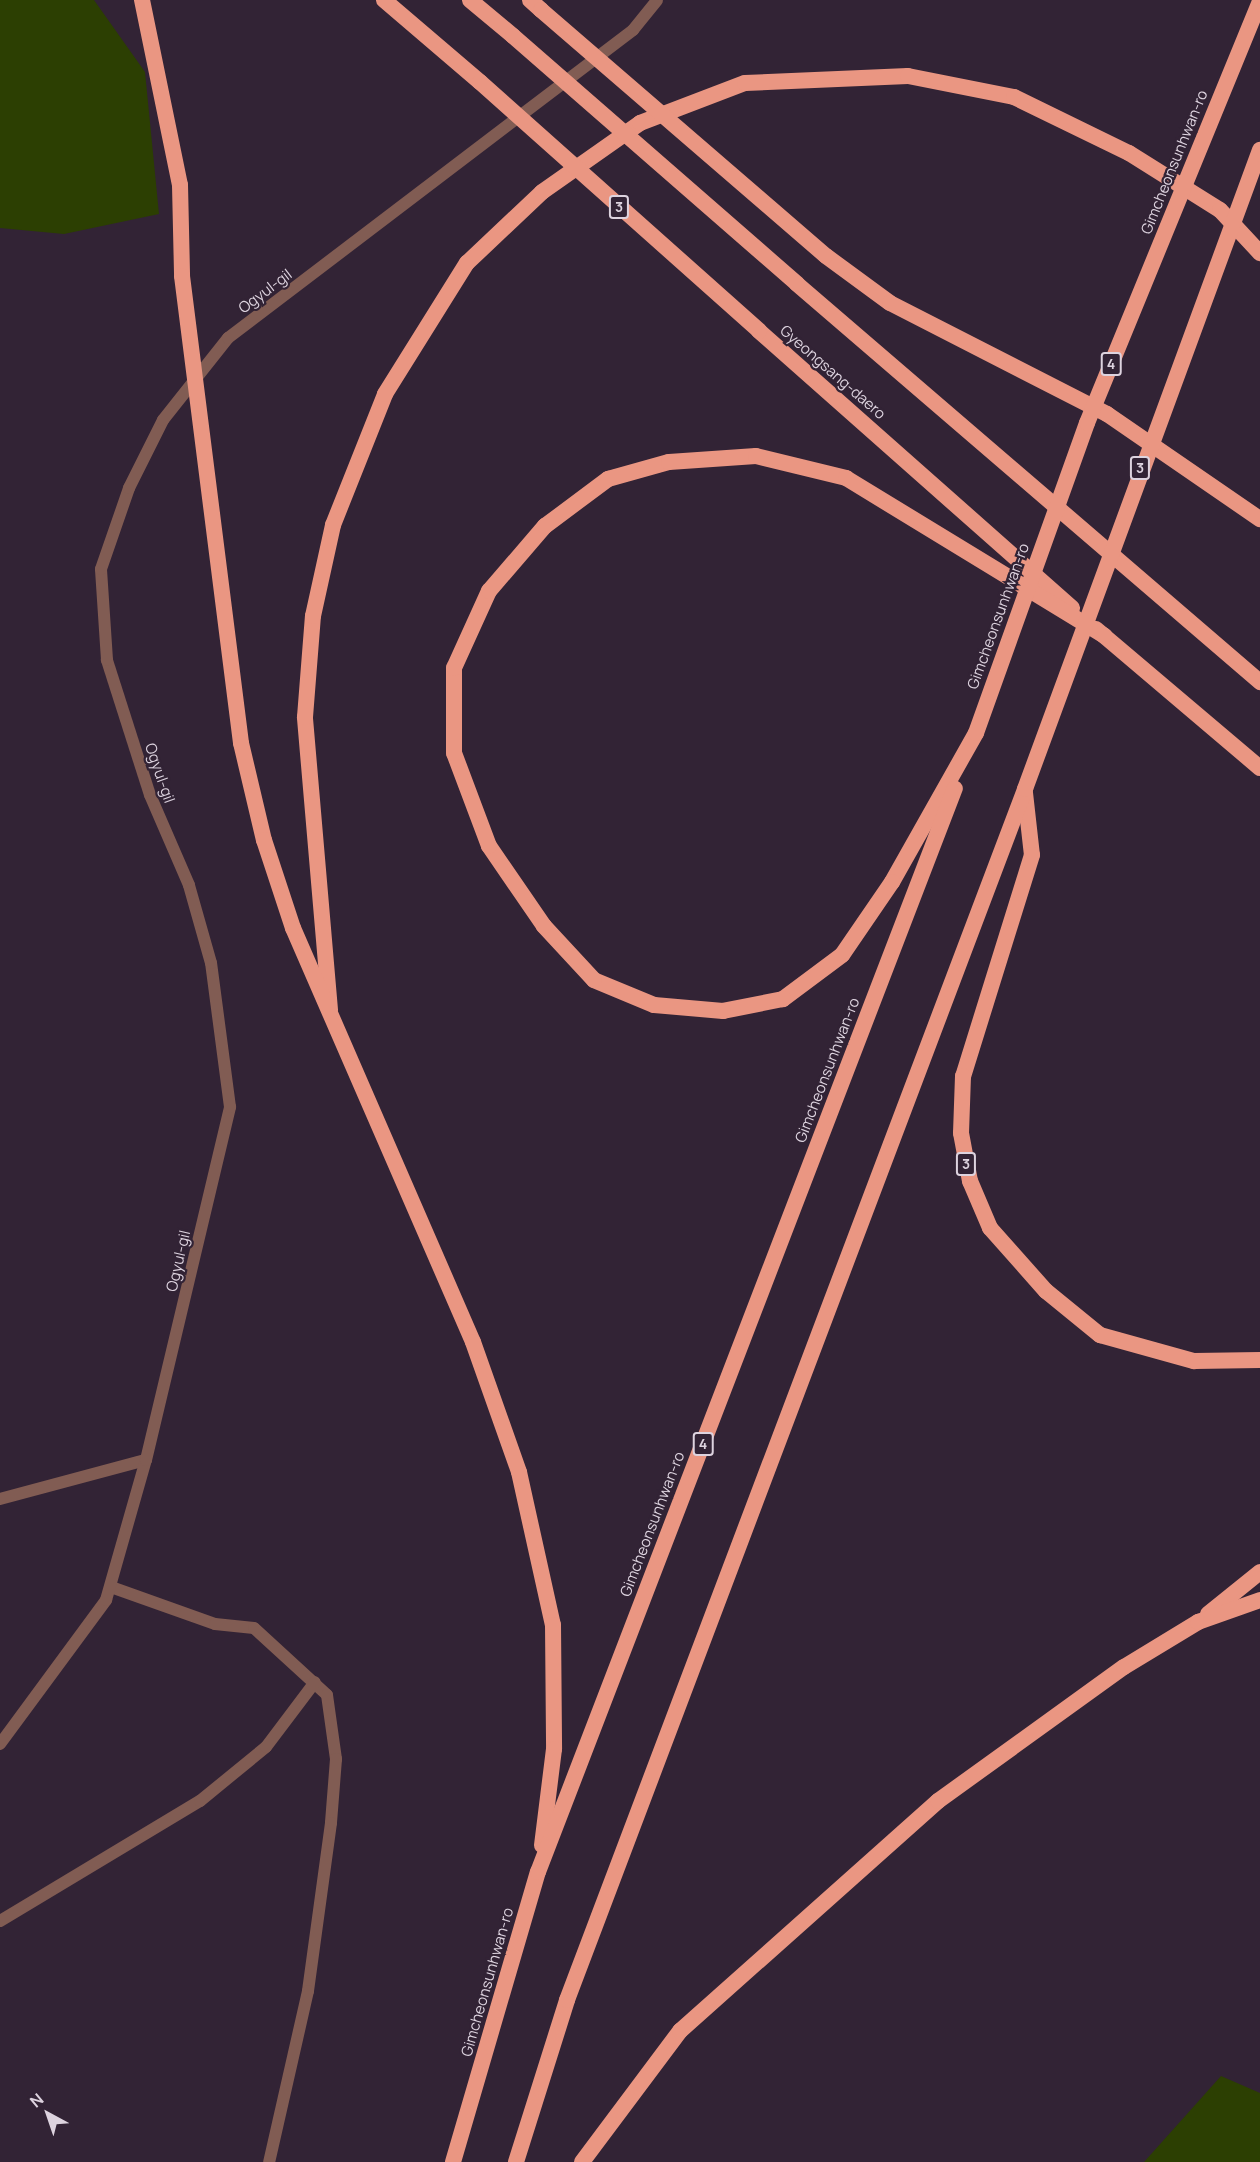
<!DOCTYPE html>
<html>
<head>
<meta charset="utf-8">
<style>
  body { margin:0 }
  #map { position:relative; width:1260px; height:2162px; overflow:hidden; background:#322335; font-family:Manrope,sans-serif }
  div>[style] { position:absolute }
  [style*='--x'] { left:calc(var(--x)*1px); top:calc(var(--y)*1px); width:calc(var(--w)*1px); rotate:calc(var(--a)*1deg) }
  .green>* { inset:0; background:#2c3f02 }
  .service>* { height:12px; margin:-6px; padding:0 6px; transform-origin:6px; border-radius:6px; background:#815c53 }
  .minor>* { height:12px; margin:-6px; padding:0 6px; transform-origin:6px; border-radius:6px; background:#815c53 }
  .trunk>* { height:16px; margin:-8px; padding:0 8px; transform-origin:8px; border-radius:8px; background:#ea9682 }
  .trunk-bridge>* { height:16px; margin:-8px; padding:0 8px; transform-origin:8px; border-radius:8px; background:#ea9682 }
  span { translate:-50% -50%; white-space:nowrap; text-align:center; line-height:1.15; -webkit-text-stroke:4.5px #322335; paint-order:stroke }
  .shield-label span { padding:2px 4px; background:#322335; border:2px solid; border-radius:4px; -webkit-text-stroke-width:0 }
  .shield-label { font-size:14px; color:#ddd3df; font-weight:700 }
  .street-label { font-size:15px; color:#ddd3df }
  .north { position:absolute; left:18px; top:2084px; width:60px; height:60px; -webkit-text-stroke:4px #322335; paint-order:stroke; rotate:320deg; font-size:16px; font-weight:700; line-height:24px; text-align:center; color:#ddd3df }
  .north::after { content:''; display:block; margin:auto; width:21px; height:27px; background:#ddd3df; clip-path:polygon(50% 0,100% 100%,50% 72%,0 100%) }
</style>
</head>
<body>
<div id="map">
  <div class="green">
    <i style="clip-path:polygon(0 0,94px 0,145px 72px,159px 214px,64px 234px,0 228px)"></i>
    <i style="clip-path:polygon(1221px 2076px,1260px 2093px,1260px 2162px,1144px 2162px)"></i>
  </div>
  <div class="service">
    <i style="--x:111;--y:1587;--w:110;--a:19.6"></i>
    <i style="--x:215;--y:1624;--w:39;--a:6"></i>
    <i style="--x:254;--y:1628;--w:99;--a:42.5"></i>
    <i style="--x:327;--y:1695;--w:65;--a:82"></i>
    <i style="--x:336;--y:1759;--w:64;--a:94.5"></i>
    <i style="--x:331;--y:1823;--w:170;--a:97.8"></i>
    <i style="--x:308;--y:1991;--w:175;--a:102.8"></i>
  </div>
  <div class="minor">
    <i style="--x:0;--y:1499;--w:151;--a:-15"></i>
    <i style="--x:0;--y:1744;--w:179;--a:-53.6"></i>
    <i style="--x:106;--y:1600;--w:146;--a:-74.1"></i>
    <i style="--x:146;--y:1460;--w:363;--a:-76.6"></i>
    <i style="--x:230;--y:1107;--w:145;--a:-97.5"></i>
    <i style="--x:211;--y:963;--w:81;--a:-105.8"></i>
    <i style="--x:189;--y:885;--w:98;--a:-113.4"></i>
    <i style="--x:150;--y:795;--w:142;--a:-107.7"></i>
    <i style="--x:107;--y:660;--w:91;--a:-93.8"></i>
    <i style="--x:101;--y:569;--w:86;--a:-70.9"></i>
    <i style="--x:129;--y:488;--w:76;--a:-63.4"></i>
    <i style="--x:163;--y:420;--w:105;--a:-51.6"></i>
    <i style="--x:228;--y:338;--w:509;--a:-37.25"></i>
    <i style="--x:633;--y:30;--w:38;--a:-51"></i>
    <i style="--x:0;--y:1921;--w:233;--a:-31"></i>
    <i style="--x:200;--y:1801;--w:85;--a:-39.3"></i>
    <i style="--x:266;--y:1747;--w:81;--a:-53"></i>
  </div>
  <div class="trunk">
    <i style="--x:142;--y:0;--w:189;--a:78.4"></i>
    <i style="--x:180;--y:185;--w:91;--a:88.7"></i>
    <i style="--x:384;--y:0;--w:126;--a:40.5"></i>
    <i style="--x:470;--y:0;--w:56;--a:39.9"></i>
    <i style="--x:530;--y:0;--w:15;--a:42"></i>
    <i style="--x:826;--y:256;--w:79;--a:36.3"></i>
    <i style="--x:890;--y:303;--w:244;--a:27.1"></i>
    <i style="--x:1107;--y:414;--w:186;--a:34.5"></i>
    <i style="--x:797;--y:284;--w:611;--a:40.68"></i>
    <i style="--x:759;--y:331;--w:418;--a:41.5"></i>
    <i style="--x:1096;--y:629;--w:215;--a:40.3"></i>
    <i style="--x:976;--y:733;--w:171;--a:119.4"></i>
    <i style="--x:892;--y:882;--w:88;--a:124.4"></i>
    <i style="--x:842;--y:955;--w:74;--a:143.3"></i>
    <i style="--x:783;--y:999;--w:61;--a:168.7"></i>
    <i style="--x:723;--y:1011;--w:69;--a:-175"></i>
    <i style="--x:654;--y:1005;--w:65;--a:-157.4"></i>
    <i style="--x:594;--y:980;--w:74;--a:-132.8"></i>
    <i style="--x:544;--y:926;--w:97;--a:-124.5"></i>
    <i style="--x:489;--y:846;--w:99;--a:-110.6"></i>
    <i style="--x:454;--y:753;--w:85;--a:-90"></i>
    <i style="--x:454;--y:668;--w:85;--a:-65.6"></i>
    <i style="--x:489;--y:591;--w:86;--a:-49.3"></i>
    <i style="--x:545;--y:526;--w:79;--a:-36.7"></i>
    <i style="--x:608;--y:479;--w:63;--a:-15.6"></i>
    <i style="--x:669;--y:462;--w:87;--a:-3.9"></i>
    <i style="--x:756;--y:456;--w:93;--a:13.7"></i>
    <i style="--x:846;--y:478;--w:303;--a:31.4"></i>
    <i style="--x:1025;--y:793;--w:62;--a:83.6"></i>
    <i style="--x:1032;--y:855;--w:232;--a:107.3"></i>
    <i style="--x:963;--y:1076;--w:57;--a:92"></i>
    <i style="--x:961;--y:1133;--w:49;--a:79.4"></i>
    <i style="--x:970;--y:1181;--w:51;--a:66.9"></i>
    <i style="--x:990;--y:1228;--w:84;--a:48.4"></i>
    <i style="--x:1046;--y:1291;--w:70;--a:39.2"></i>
    <i style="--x:1100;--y:1335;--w:98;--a:15.5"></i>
    <i style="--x:1194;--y:1361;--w:66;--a:-0.9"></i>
    <i style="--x:330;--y:1010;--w:294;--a:-94.9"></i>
    <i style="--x:305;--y:717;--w:101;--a:-85.5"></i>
    <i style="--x:313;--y:616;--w:93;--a:-77.6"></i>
    <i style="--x:333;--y:525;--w:141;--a:-68.3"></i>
    <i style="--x:385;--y:394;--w:155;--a:-58"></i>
    <i style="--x:467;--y:263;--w:103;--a:-43.4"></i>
    <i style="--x:542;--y:192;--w:120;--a:-35.1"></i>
    <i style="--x:640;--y:123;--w:112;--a:-20.9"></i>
    <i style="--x:745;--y:83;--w:163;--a:-2.5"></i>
    <i style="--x:908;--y:76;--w:108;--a:11.2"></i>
    <i style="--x:1014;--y:97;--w:128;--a:26"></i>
    <i style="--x:1129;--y:153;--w:107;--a:32.1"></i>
    <i style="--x:1220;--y:210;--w:59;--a:47.1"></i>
    <i style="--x:519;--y:1472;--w:157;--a:77.5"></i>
    <i style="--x:553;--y:1625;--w:124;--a:89.5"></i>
    <i style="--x:554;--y:1749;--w:97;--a:97.1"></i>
    <i style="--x:1208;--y:1614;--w:67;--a:-38.9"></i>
    <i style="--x:453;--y:2162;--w:302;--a:-73.7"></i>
    <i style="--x:538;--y:1872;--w:1161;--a:-68.96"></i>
    <i style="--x:516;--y:2162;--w:170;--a:-72.5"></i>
    <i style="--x:567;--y:2000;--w:1295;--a:-69.28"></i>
    <i style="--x:582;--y:2162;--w:164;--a:-53.2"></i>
    <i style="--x:680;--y:2031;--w:346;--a:-41.7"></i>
    <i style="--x:938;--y:1801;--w:229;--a:-35.8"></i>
    <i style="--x:1124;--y:1667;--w:87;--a:-31.3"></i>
    <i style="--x:1198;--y:1622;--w:66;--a:-19.5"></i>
  </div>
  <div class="trunk-bridge">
    <i style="--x:541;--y:10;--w:376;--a:40.8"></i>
    <i style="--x:513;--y:36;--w:377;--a:41.1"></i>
    <i style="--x:480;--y:82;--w:374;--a:41.7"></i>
    <i style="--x:182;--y:276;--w:471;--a:82.8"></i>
    <i style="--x:241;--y:743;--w:100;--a:76.7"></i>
    <i style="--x:264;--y:840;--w:93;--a:71.8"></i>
    <i style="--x:293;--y:928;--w:451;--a:66.5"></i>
    <i style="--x:473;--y:1342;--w:138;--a:70.5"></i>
    <i style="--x:976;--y:733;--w:329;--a:-70.3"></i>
    <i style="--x:1087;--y:423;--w:456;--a:-67.7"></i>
    <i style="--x:1025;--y:789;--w:681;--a:-69.81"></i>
  </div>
  <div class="shield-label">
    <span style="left:619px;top:207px">3</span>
    <span style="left:1111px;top:364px">4</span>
    <span style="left:1140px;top:468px">3</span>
    <span style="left:966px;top:1164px">3</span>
    <span style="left:703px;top:1444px">4</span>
  </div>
  <div class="street-label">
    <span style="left:1174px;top:162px;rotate:-68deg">Gimcheonsunhwan-ro</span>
    <span style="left:265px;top:291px;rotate:-37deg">Ogyul-gil</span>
    <span style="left:833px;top:372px;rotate:41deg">Gyeongsang-daero</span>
    <span style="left:998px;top:616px;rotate:-70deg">Gimcheonsunhwan-ro</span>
    <span style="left:160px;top:773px;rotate:71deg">Ogyul-gil</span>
    <span style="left:827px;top:1070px;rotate:-69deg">Gimcheonsunhwan-ro</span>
    <span style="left:178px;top:1261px;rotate:-77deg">Ogyul-gil</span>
    <span style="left:652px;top:1524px;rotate:-69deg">Gimcheonsunhwan-ro</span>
    <span style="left:487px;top:1982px;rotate:-74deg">Gimcheonsunhwan-ro</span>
  </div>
  <div class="north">N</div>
</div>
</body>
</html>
